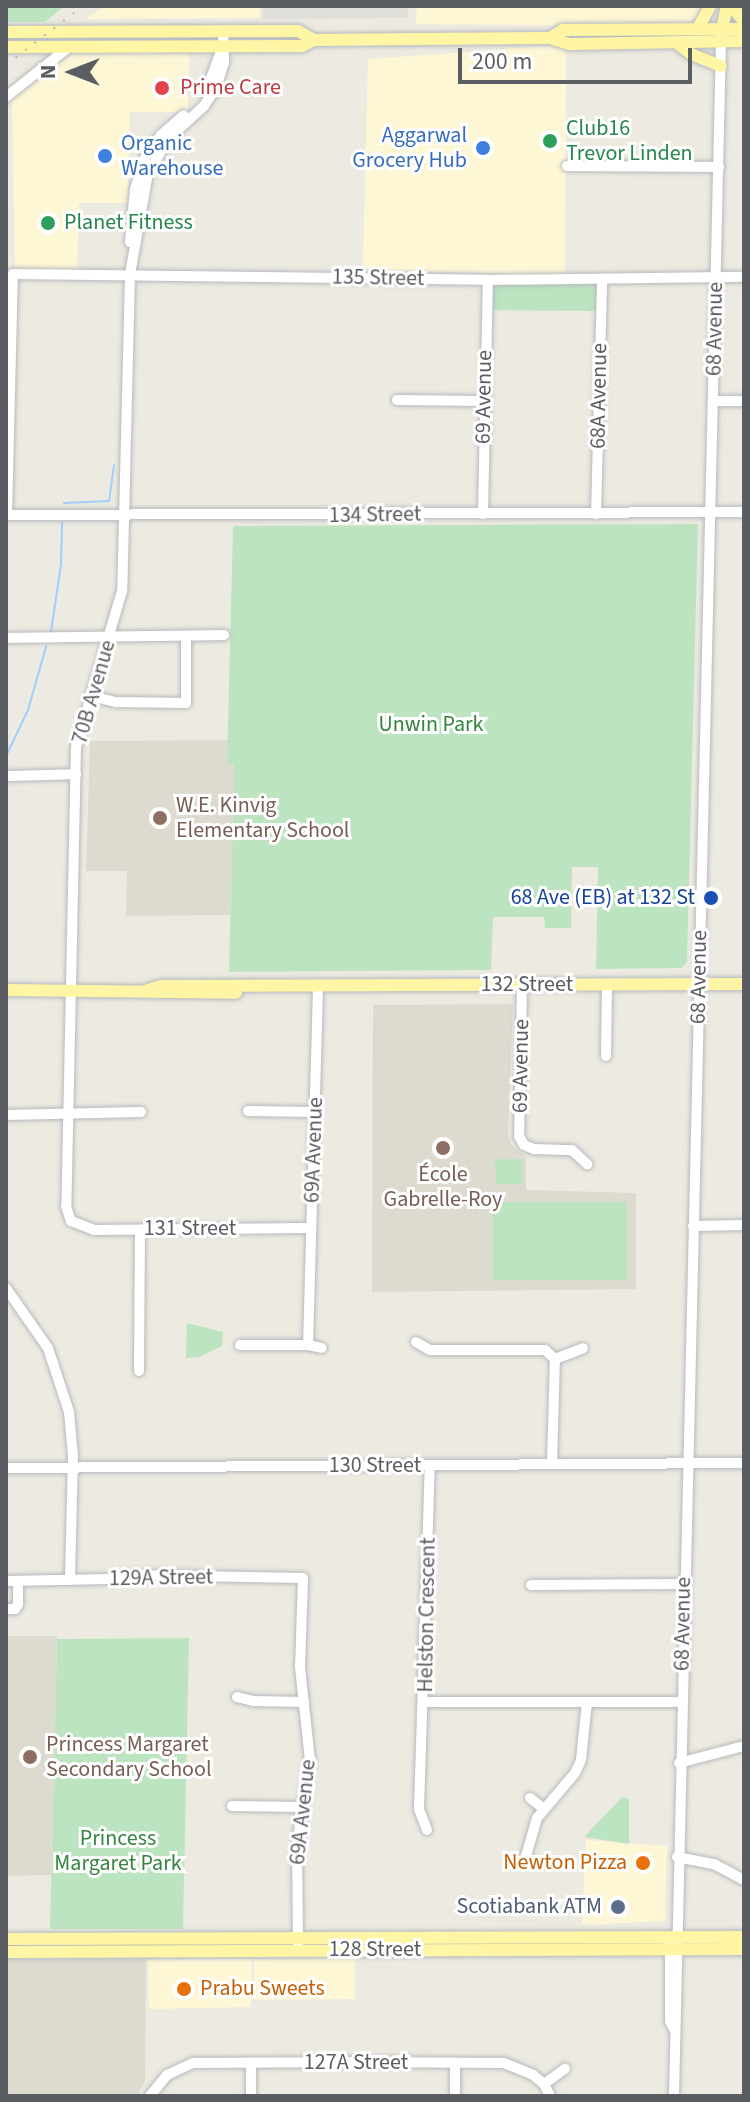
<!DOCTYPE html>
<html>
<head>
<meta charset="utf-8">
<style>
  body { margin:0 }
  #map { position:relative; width:750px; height:2102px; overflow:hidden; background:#edebe1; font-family:"Source Sans 3",sans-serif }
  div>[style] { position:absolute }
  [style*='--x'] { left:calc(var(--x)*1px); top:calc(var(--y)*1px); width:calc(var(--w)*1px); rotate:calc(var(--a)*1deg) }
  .commercial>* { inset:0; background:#fdf7d6 }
  .industrial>* { inset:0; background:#e0ded9 }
  .education>* { inset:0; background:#dddacf }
  .green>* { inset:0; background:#bde4c0 }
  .stream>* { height:2px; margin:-1px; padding:0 1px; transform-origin:1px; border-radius:1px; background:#a0cefe }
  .roads { filter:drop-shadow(0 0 2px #b7b9be) drop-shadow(0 0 2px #b7b9be) }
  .minor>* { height:10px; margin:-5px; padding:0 5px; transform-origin:5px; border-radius:5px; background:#fff }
  .major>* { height:12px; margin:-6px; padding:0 6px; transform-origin:6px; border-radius:6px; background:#fef6a5 }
  .rail>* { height:2px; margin-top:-1px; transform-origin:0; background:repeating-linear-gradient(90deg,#b4b5b5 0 2px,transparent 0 12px) }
  .dots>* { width:22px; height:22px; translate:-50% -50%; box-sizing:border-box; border:4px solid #fff; border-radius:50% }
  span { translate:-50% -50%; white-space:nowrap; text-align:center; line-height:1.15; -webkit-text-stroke:6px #fff; paint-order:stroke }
  .health-label { font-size:22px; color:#be3a42 }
  .left { translate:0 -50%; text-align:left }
  .leisure-label { font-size:22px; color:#27864d }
  .shop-label { font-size:22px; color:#366cbe }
  .right { translate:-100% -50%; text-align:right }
  .street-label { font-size:22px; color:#5a5d62 }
  .park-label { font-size:22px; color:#36853f }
  .education-label { font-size:22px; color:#785e54 }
  .transit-label { font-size:22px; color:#164399 }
  .food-label { font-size:22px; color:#c56008 }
  .service-label { font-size:22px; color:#4e5e75 }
  .frame { position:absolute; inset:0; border:8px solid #5a5d62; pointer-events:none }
  .north { position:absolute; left:32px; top:32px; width:80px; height:80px; -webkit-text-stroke:6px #fff; paint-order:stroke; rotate:270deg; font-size:22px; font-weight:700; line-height:32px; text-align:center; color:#5a5d62 }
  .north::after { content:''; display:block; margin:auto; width:28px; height:36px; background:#5a5d62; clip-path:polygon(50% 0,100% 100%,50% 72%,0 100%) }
  .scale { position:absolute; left:458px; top:48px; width:234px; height:36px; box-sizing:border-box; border:4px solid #5a5d62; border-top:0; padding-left:10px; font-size:24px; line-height:28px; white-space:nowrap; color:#5a5d62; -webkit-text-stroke:6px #fff; paint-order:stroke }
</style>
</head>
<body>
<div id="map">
  <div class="commercial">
    <i style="clip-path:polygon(104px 6px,260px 6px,260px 18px,86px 19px)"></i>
    <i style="clip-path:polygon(417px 6px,708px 6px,699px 17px,678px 26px,416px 24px)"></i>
    <i style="clip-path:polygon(566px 45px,565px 276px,363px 269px,368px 59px)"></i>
    <i style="clip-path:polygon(189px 49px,188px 112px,130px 112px,128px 203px,79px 203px,77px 270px,15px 272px,12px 99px,75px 51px)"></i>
    <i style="clip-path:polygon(586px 1840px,667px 1846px,665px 1921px,582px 1925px)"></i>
    <i style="clip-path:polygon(355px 1958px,355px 1999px,254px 2000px,254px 1960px)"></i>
    <i style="clip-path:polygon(252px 1959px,251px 2007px,149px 2009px,148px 1960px)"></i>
  </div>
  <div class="industrial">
    <i style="clip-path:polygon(263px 6px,408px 6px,408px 18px,263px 19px)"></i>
  </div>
  <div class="education">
    <i style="clip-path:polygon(228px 740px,227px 763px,234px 764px,230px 915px,126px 916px,127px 871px,86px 871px,90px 741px)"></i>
    <i style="clip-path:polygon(513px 1004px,508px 1134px,511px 1145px,526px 1157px,526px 1190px,636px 1193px,636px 1289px,372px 1292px,373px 1005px)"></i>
    <i style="clip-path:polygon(6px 1636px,57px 1636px,51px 1875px,6px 1876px)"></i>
    <i style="clip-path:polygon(6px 1959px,146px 1959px,145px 2081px,137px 2096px,6px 2096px)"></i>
  </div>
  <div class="green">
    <i style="clip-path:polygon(6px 6px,65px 6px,45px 22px,6px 22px)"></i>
    <i style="clip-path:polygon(490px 282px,599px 282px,598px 311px,489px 310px)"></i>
    <i style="clip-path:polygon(698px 524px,687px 962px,681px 968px,596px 969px,598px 867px,572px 867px,571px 928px,545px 928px,544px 917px,493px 917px,491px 970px,229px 972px,234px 764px,227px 764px,233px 526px)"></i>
    <i style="clip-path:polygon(495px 1159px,522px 1159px,523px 1184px,496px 1184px)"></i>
    <i style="clip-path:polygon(493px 1202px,627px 1202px,627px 1280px,493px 1280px)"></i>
    <i style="clip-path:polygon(187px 1323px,223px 1332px,222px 1346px,199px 1357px,186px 1358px)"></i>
    <i style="clip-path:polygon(189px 1638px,183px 1929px,50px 1929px,57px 1639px)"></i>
    <i style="clip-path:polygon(622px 1797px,629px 1799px,629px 1844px,584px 1837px)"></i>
  </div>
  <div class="stream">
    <i style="--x:64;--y:503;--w:45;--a:-2.5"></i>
    <i style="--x:109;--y:501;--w:36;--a:-82"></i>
    <i style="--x:51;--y:632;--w:69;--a:-81.6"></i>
    <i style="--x:61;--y:564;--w:41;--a:-88.6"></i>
    <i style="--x:6;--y:756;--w:51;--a:-64.4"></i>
    <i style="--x:28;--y:710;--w:66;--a:-74.1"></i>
  </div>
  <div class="roads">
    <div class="minor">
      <i style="--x:223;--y:31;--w:31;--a:88"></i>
      <i style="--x:224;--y:62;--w:27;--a:107"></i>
      <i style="--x:216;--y:88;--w:22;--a:124"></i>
      <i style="--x:204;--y:106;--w:49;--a:137.5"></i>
      <i style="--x:168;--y:139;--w:39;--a:120"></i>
      <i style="--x:148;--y:173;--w:103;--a:100.1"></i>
      <i style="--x:130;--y:274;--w:317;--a:91.4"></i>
      <i style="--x:122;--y:591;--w:163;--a:106.4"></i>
      <i style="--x:76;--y:747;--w:459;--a:91.2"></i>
      <i style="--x:66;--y:1206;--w:16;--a:72"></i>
      <i style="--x:71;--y:1221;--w:25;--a:21"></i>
      <i style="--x:94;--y:1230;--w:217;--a:-0.5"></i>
      <i style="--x:206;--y:92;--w:44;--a:-69.9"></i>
      <i style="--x:6;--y:97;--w:80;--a:-38.4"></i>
      <i style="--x:567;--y:166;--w:152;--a:0.4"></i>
      <i style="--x:130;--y:242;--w:53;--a:-84.6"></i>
      <i style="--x:135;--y:189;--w:33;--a:-72"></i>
      <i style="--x:145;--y:158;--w:28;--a:-55"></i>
      <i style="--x:161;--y:135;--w:30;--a:-41"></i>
      <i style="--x:397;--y:400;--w:86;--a:0.7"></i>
      <i style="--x:713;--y:401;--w:31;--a:0"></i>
      <i style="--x:483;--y:514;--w:234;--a:-88.8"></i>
      <i style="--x:596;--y:514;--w:235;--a:-88.5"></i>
      <i style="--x:6;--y:515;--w:738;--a:-0.23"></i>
      <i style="--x:7;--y:515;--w:241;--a:-88.6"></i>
      <i style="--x:13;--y:274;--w:475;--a:0.7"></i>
      <i style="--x:488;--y:280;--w:256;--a:-0.7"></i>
      <i style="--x:6;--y:638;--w:218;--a:-0.8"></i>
      <i style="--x:90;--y:696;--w:28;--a:13"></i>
      <i style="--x:117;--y:702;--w:69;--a:0.8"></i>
      <i style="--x:186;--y:703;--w:67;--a:-90"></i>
      <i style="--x:6;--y:776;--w:70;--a:-1.6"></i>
      <i style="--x:522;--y:985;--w:151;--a:91.1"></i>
      <i style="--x:519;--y:1136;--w:10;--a:61"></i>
      <i style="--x:524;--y:1145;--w:11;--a:22"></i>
      <i style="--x:534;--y:1149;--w:38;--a:2"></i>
      <i style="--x:572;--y:1150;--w:21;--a:43"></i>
      <i style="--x:318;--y:988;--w:357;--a:91.6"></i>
      <i style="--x:308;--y:1345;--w:14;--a:12"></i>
      <i style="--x:606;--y:1056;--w:71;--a:-89.2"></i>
      <i style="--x:248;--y:1111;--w:68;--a:0.8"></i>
      <i style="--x:6;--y:1115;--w:135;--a:-1.3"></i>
      <i style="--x:693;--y:1226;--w:51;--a:-1.1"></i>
      <i style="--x:6;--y:1288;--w:73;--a:55"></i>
      <i style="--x:48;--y:1348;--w:67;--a:71.8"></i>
      <i style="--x:69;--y:1412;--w:44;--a:84.8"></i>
      <i style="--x:73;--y:1456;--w:124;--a:91.4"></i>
      <i style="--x:416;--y:1342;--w:16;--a:30"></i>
      <i style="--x:430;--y:1350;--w:115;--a:0"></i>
      <i style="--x:545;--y:1350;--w:13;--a:42"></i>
      <i style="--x:555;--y:1359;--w:30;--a:-21"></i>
      <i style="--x:240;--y:1345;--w:68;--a:0"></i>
      <i style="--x:139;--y:1371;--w:141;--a:-89.6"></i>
      <i style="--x:552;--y:1464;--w:105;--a:-88.4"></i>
      <i style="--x:6;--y:1468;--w:738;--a:-0.39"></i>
      <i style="--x:6;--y:1581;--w:104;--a:-1.1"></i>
      <i style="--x:110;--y:1579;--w:26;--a:-9"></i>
      <i style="--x:136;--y:1575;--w:167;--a:1"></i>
      <i style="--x:303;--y:1578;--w:89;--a:91.9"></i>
      <i style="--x:300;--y:1667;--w:94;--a:83.9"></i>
      <i style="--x:310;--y:1760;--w:86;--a:98.7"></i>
      <i style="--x:297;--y:1845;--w:99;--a:89.4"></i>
      <i style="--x:531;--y:1585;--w:153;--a:-0.4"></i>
      <i style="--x:6;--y:1609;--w:9;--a:0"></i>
      <i style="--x:15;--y:1609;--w:6;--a:-59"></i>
      <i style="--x:18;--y:1604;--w:23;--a:-90"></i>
      <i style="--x:237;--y:1697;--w:16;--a:14"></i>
      <i style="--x:253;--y:1701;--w:51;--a:1.1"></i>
      <i style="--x:423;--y:1702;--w:258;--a:0"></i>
      <i style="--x:679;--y:1763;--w:67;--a:-14.7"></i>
      <i style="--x:530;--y:1798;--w:16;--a:38"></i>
      <i style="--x:232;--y:1806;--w:69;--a:0.8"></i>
      <i style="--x:427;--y:1830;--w:22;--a:-111"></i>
      <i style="--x:419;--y:1809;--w:344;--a:-88.2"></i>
      <i style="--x:677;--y:1857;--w:38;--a:11"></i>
      <i style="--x:714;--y:1864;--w:34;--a:28"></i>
      <i style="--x:524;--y:1863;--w:47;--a:-73.9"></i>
      <i style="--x:537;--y:1818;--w:59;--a:-49.8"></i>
      <i style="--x:575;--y:1773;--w:14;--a:-65"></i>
      <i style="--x:581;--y:1760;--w:58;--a:-84.1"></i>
      <i style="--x:670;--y:1942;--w:79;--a:90"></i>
      <i style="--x:670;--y:2021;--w:9;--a:63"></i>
      <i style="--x:544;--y:2084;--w:26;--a:-36"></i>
      <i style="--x:150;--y:2096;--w:27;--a:-51"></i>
      <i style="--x:167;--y:2075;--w:29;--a:-25"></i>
      <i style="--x:193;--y:2063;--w:161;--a:-0.4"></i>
      <i style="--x:354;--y:2062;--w:150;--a:0.4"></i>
      <i style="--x:504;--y:2063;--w:31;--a:22"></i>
      <i style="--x:533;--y:2075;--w:14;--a:39"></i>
      <i style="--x:544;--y:2084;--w:13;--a:63"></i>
      <i style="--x:251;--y:2096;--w:33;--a:-90"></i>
      <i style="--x:455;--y:2096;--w:33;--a:-90"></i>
      <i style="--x:674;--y:2096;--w:2056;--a:-88.69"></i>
    </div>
    <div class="major">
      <i style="--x:731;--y:6;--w:20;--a:49"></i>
      <i style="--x:698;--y:28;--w:25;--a:-61"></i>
      <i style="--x:6;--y:32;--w:292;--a:-0.2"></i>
      <i style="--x:298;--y:31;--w:18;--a:29"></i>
      <i style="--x:721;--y:34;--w:29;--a:-78"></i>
      <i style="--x:550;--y:38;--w:15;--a:-32"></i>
      <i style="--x:563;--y:30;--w:181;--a:-0.3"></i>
      <i style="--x:676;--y:42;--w:19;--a:39"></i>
      <i style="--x:691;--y:54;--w:32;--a:22"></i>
      <i style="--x:6;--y:47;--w:296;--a:-0.2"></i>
      <i style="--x:302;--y:46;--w:13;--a:-27"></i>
      <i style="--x:314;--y:40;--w:104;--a:-0.6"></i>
      <i style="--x:418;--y:39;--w:132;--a:-0.4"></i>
      <i style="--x:550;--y:38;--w:21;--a:17"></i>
      <i style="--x:570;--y:44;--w:174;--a:-1"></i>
      <i style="--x:6;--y:990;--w:230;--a:0.7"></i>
      <i style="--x:148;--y:990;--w:14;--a:-17"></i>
      <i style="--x:161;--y:986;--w:583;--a:-0.2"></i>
      <i style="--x:6;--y:1939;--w:738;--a:-0.16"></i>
      <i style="--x:6;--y:1952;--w:738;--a:-0.23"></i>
    </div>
  </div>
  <div class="rail">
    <i style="--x:6;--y:65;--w:97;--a:-37.5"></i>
  </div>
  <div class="dots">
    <i style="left:162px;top:88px;background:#e0444e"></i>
    <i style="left:550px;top:141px;background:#2e9e5b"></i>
    <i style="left:483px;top:148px;background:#3f7fe0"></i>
    <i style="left:105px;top:156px;background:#3f7fe0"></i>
    <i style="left:48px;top:223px;background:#2e9e5b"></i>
    <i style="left:160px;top:818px;background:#8d6e63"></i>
    <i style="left:711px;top:898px;background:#1a4fb4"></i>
    <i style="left:443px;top:1148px;background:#8d6e63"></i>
    <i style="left:30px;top:1757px;background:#8d6e63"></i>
    <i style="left:643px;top:1863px;background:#e8710a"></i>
    <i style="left:618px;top:1907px;background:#5c6f8a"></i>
    <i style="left:184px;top:1989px;background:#e8710a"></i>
  </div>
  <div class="health-label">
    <span class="left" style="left:180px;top:88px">Prime Care</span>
  </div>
  <div class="leisure-label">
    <span class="left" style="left:566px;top:141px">Club16<br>Trevor Linden</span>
    <span class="left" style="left:64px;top:223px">Planet Fitness</span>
  </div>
  <div class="shop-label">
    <span class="right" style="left:467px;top:148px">Aggarwal<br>Grocery Hub</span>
    <span class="left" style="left:121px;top:156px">Organic<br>Warehouse</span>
  </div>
  <div class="street-label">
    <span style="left:378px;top:278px;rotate:1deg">135 Street</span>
    <span style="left:715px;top:329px;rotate:-89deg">68 Avenue</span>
    <span style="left:599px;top:396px;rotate:-89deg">68A Avenue</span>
    <span style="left:484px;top:397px;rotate:-89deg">69 Avenue</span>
    <span style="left:375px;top:515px;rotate:-1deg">134 Street</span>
    <span style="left:94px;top:692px;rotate:-74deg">70B Avenue</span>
    <span style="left:699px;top:977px;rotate:-89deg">68 Avenue</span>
    <span style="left:527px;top:985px">132 Street</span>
    <span style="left:521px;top:1066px;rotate:-89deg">69 Avenue</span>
    <span style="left:314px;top:1150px;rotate:-88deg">69A Avenue</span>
    <span style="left:190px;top:1229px">131 Street</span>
    <span style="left:375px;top:1466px">130 Street</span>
    <span style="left:161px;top:1578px;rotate:-1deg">129A Street</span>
    <span style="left:427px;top:1615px;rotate:-89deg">Helston Crescent</span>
    <span style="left:683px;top:1624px;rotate:-89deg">68 Avenue</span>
    <span style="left:303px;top:1812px;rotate:-84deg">69A Avenue</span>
    <span style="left:375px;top:1950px">128 Street</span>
    <span style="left:356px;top:2063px">127A Street</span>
  </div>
  <div class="park-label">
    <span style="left:431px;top:725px">Unwin Park</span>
    <span style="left:118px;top:1851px">Princess<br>Margaret Park</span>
  </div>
  <div class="education-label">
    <span class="left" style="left:176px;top:818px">W.E. Kinvig<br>Elementary School</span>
    <span style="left:443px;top:1187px">École<br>Gabrelle-Roy</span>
    <span class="left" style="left:46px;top:1757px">Princess Margaret<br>Secondary School</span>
  </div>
  <div class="transit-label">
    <span class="right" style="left:695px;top:898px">68 Ave (EB) at 132 St</span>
  </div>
  <div class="food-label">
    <span class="right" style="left:627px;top:1863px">Newton Pizza</span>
    <span class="left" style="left:200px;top:1989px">Prabu Sweets</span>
  </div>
  <div class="service-label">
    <span class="right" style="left:602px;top:1907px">Scotiabank ATM</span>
  </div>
  <div class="frame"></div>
  <div class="north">N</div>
  <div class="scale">200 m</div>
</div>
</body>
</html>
